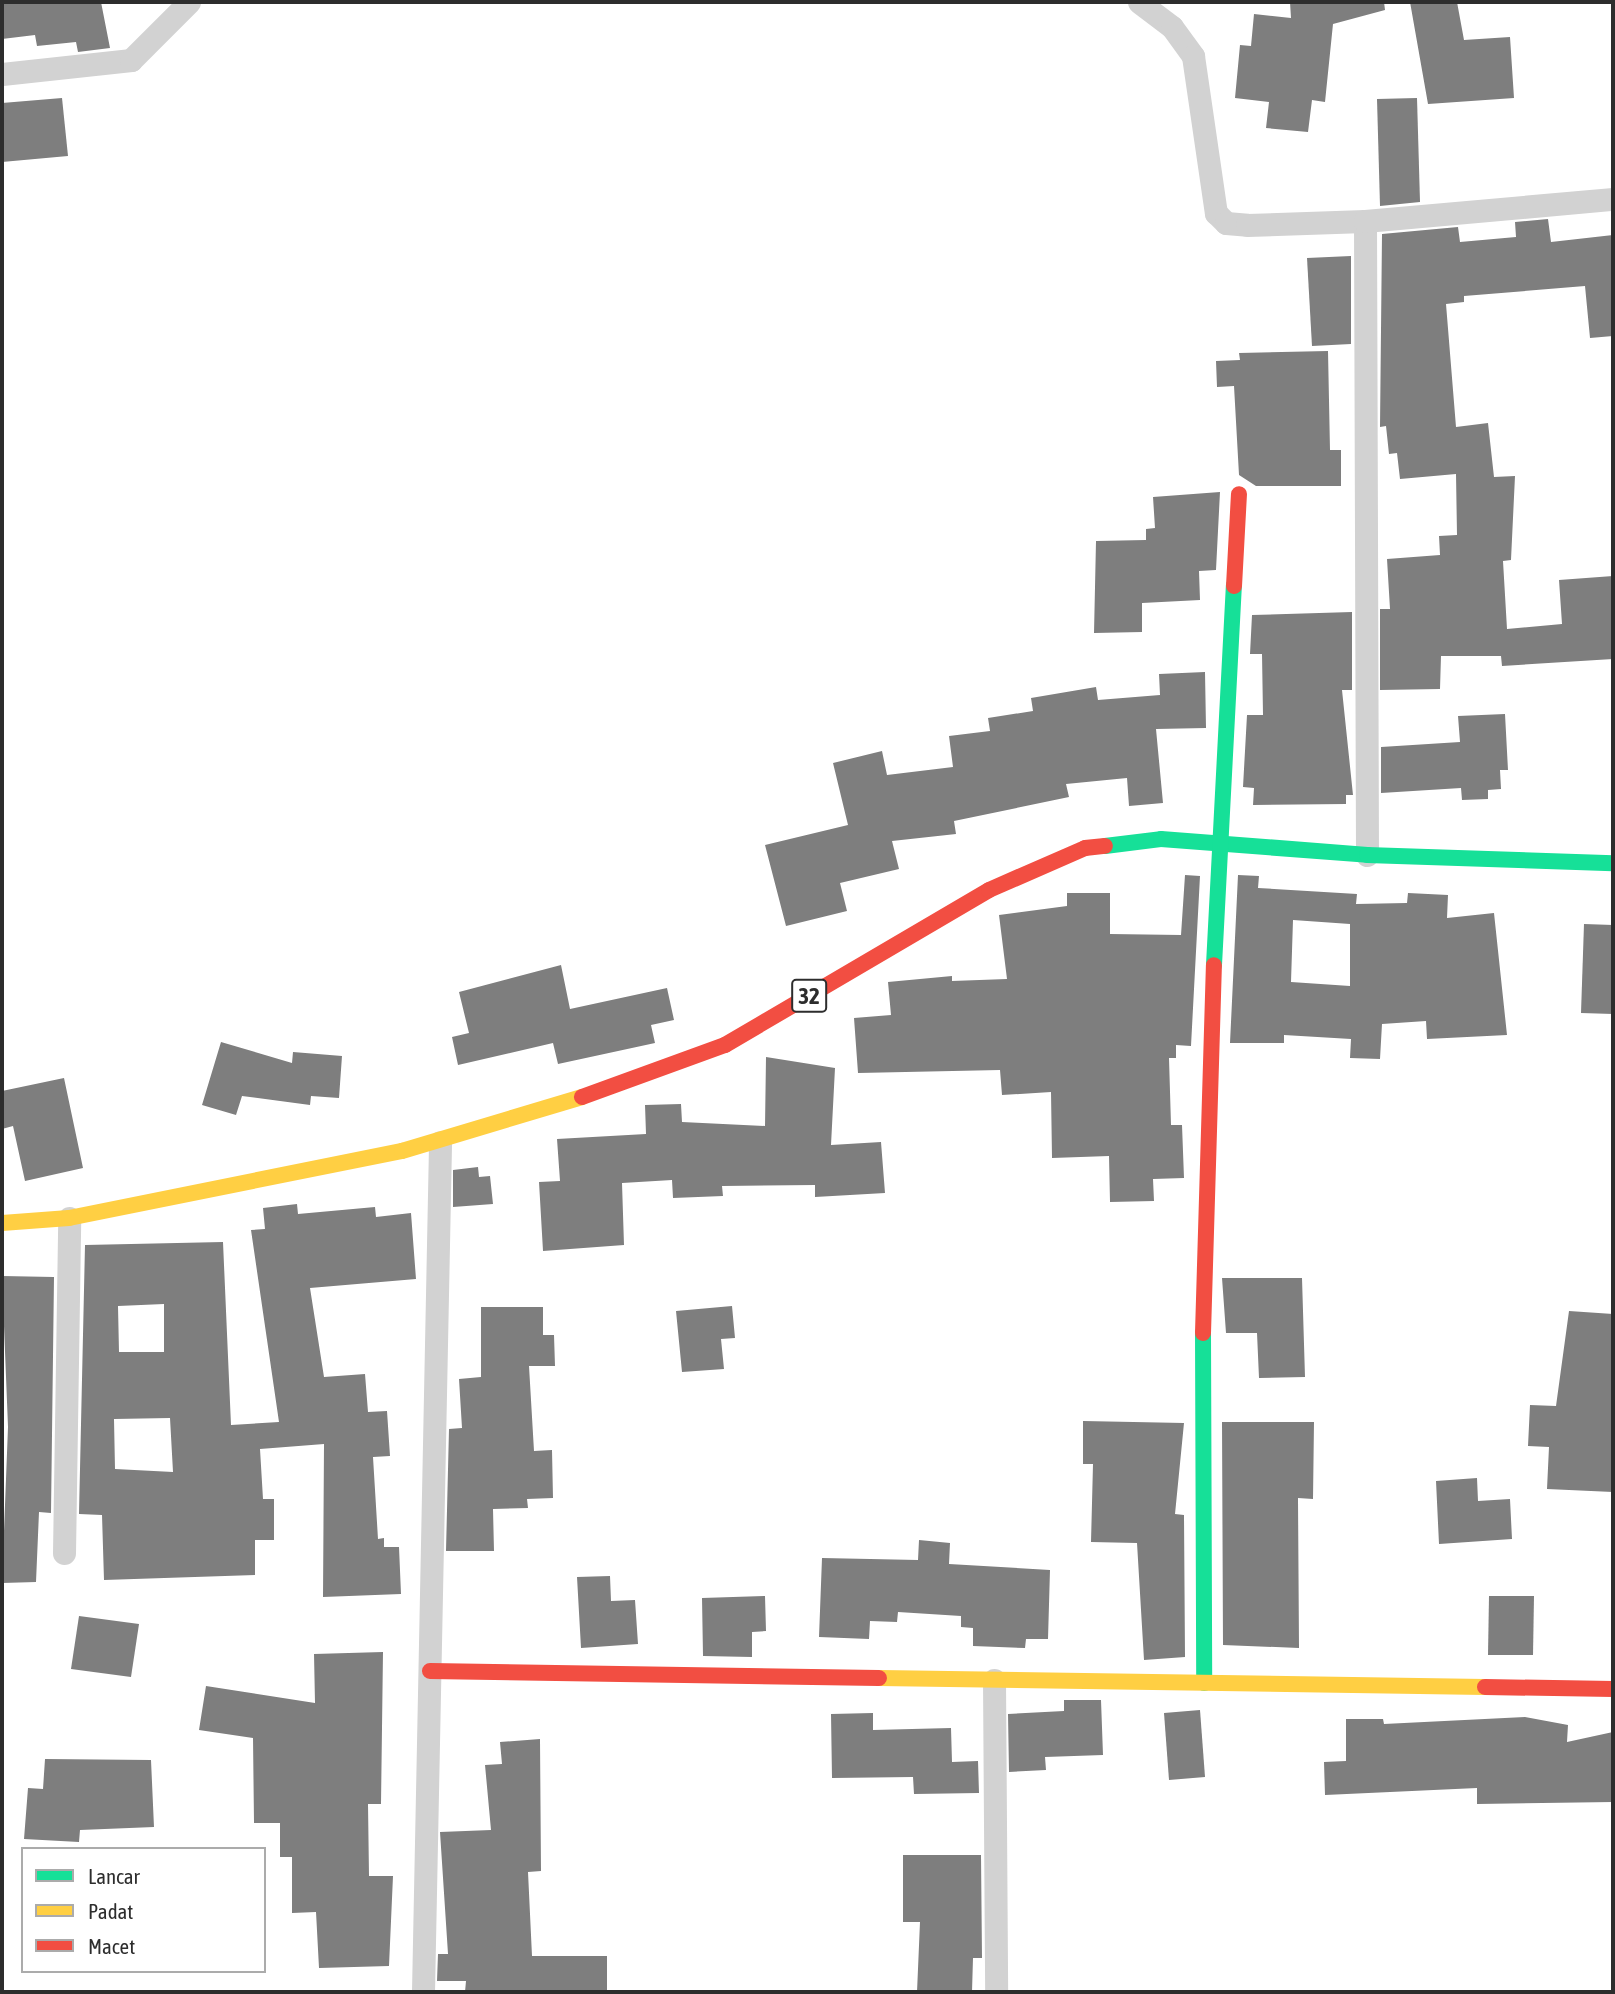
<!DOCTYPE html>
<html>
<head>
<meta charset="utf-8">
<style>
  body { margin:0 }
  #map { position:relative; width:1615px; height:1994px; overflow:hidden; background:#fff; font-family:"Asap Condensed",sans-serif }
  div>[style] { position:absolute }
  [style*='--x'] { left:calc(var(--x)*1px); top:calc(var(--y)*1px); width:calc(var(--w)*1px); rotate:calc(var(--a)*1deg) }
  .building>* { inset:0; background:#7e7e7e }
  .street>* { height:23px; margin:-11.5px; padding:0 11.5px; transform-origin:11.5px; border-radius:11.5px; background:#d2d2d2 }
  .fast>* { height:16px; margin:-8px; padding:0 8px; transform-origin:8px; border-radius:8px; background:#16e098 }
  .slow>* { height:16px; margin:-8px; padding:0 8px; transform-origin:8px; border-radius:8px; background:#ffcf43 }
  .jam>* { height:16px; margin:-8px; padding:0 8px; transform-origin:8px; border-radius:8px; background:#f24e42 }
  span { translate:-50% -50%; white-space:nowrap; text-align:center; line-height:1.15; -webkit-text-stroke:7px #fff; paint-order:stroke }
  .shield-label span { padding:2px 5px; background:#fff; border:2px solid; border-radius:5px; -webkit-text-stroke-width:0 }
  .shield-label { font-size:23px; color:#2d2d2d; font-weight:700 }
  .frame { position:absolute; inset:0; border:4px solid #2d2d2d; pointer-events:none }
  .legend { position:absolute; left:21px; top:1847px; width:245px; height:126px; box-sizing:border-box; background:#fff; border:2px solid #ababab; margin:0; padding:9px 12px; list-style:none; font-size:21px; color:#2d2d2d }
  .legend li { display:flex; align-items:center; gap:14px; height:35px }
  .legend b { width:35px; border:2px solid #ababab }
</style>
</head>
<body>
<div id="map">
  <div class="building">
    <i style="clip-path:polygon(2px 2px,101px 2px,110px 48px,78px 52px,76px 42px,37px 46px,35px 35px,2px 39px)"></i>
    <i style="clip-path:polygon(1290px 2px,1384px 2px,1385px 10px,1333px 24px,1325px 102px,1312px 100px,1308px 132px,1266px 128px,1269px 102px,1235px 98px,1240px 45px,1251px 46px,1254px 14px,1291px 18px)"></i>
    <i style="clip-path:polygon(1410px 2px,1457px 2px,1464px 40px,1510px 37px,1514px 98px,1428px 104px)"></i>
    <i style="clip-path:polygon(62px 98px,68px 156px,2px 162px,2px 103px)"></i>
    <i style="clip-path:polygon(1417px 98px,1420px 202px,1380px 206px,1377px 99px)"></i>
    <i style="clip-path:polygon(1548px 219px,1551px 242px,1613px 235px,1613px 336px,1590px 338px,1585px 286px,1464px 296px,1464px 302px,1446px 304px,1456px 427px,1488px 423px,1494px 477px,1515px 476px,1511px 560px,1503px 561px,1507px 629px,1562px 624px,1559px 580px,1613px 576px,1613px 659px,1502px 666px,1501px 656px,1441px 656px,1440px 689px,1380px 690px,1380px 609px,1390px 609px,1387px 559px,1440px 555px,1439px 536px,1457px 535px,1456px 474px,1400px 479px,1397px 453px,1389px 454px,1386px 426px,1380px 427px,1382px 234px,1458px 227px,1460px 242px,1516px 237px,1515px 222px)"></i>
    <i style="clip-path:polygon(1351px 256px,1351px 344px,1312px 346px,1307px 258px)"></i>
    <i style="clip-path:polygon(1328px 351px,1330px 450px,1341px 450px,1341px 486px,1256px 486px,1239px 475px,1234px 386px,1217px 387px,1216px 361px,1240px 360px,1239px 353px)"></i>
    <i style="clip-path:polygon(1220px 492px,1216px 570px,1199px 571px,1200px 600px,1142px 603px,1142px 632px,1094px 633px,1096px 541px,1146px 540px,1146px 529px,1155px 528px,1153px 497px)"></i>
    <i style="clip-path:polygon(1352px 612px,1352px 690px,1342px 690px,1353px 795px,1346px 795px,1346px 804px,1253px 805px,1254px 788px,1243px 787px,1247px 715px,1263px 715px,1262px 654px,1250px 654px,1252px 615px)"></i>
    <i style="clip-path:polygon(1205px 672px,1206px 728px,1156px 729px,1163px 803px,1129px 806px,1127px 778px,1066px 784px,1069px 797px,954px 821px,956px 834px,892px 841px,899px 869px,840px 883px,847px 911px,786px 926px,765px 845px,848px 825px,833px 763px,882px 751px,887px 775px,953px 767px,949px 736px,990px 731px,988px 718px,1033px 711px,1031px 698px,1096px 687px,1098px 700px,1160px 695px,1159px 674px)"></i>
    <i style="clip-path:polygon(1505px 714px,1508px 770px,1500px 770px,1501px 789px,1488px 790px,1488px 799px,1462px 800px,1461px 788px,1381px 793px,1381px 747px,1460px 742px,1458px 716px)"></i>
    <i style="clip-path:polygon(1185px 875px,1200px 876px,1191px 1046px,1176px 1045px,1176px 1058px,1169px 1058px,1171px 1125px,1182px 1125px,1184px 1178px,1153px 1179px,1154px 1201px,1110px 1202px,1109px 1156px,1052px 1158px,1051px 1092px,1002px 1095px,1000px 1070px,858px 1073px,854px 1018px,891px 1015px,888px 982px,952px 976px,952px 981px,1007px 979px,999px 915px,1067px 906px,1067px 893px,1110px 893px,1110px 934px,1181px 935px)"></i>
    <i style="clip-path:polygon(evenodd,1238px 875px,1259px 876px,1258px 888px,1357px 894px,1356px 904px,1407px 903px,1408px 893px,1448px 895px,1447px 918px,1494px 913px,1507px 1035px,1427px 1039px,1426px 1021px,1382px 1024px,1380px 1059px,1350px 1058px,1351px 1039px,1284px 1035px,1284px 1043px,1230px 1043px,1238px 875px,1293px 920px,1350px 924px,1350px 986px,1291px 982px,1293px 920px)"></i>
    <i style="clip-path:polygon(1584px 924px,1613px 925px,1613px 1014px,1581px 1013px)"></i>
    <i style="clip-path:polygon(561px 965px,570px 1009px,667px 988px,674px 1020px,651px 1025px,655px 1043px,558px 1064px,553px 1043px,458px 1065px,452px 1037px,469px 1033px,459px 992px)"></i>
    <i style="clip-path:polygon(221px 1042px,292px 1063px,293px 1052px,342px 1056px,339px 1098px,311px 1096px,310px 1105px,242px 1096px,236px 1115px,202px 1105px)"></i>
    <i style="clip-path:polygon(766px 1057px,835px 1068px,831px 1145px,881px 1142px,885px 1193px,815px 1197px,815px 1185px,722px 1186px,723px 1196px,673px 1198px,672px 1180px,622px 1183px,624px 1245px,543px 1251px,539px 1182px,560px 1181px,557px 1139px,646px 1134px,645px 1105px,681px 1104px,682px 1122px,765px 1126px)"></i>
    <i style="clip-path:polygon(64px 1078px,83px 1168px,25px 1181px,13px 1126px,2px 1129px,2px 1091px)"></i>
    <i style="clip-path:polygon(478px 1167px,479px 1177px,490px 1176px,493px 1204px,453px 1207px,453px 1170px)"></i>
    <i style="clip-path:polygon(evenodd,297px 1204px,298px 1214px,375px 1207px,376px 1217px,411px 1213px,416px 1279px,310px 1288px,324px 1377px,365px 1374px,368px 1412px,387px 1411px,390px 1456px,373px 1457px,378px 1539px,384px 1538px,384px 1547px,399px 1547px,401px 1594px,323px 1597px,324px 1444px,260px 1449px,263px 1499px,274px 1499px,274px 1540px,255px 1540px,255px 1575px,104px 1580px,102px 1515px,79px 1514px,85px 1245px,223px 1242px,231px 1425px,279px 1422px,251px 1230px,265px 1229px,263px 1208px,297px 1204px,164px 1304px,164px 1352px,119px 1352px,118px 1306px,164px 1304px,297px 1204px,170px 1418px,173px 1472px,115px 1469px,114px 1419px,170px 1418px)"></i>
    <i style="clip-path:polygon(2px 1276px,54px 1277px,51px 1513px,39px 1512px,36px 1582px,2px 1583px,8px 1427px)"></i>
    <i style="clip-path:polygon(1222px 1278px,1302px 1278px,1305px 1377px,1259px 1378px,1257px 1333px,1226px 1333px)"></i>
    <i style="clip-path:polygon(732px 1306px,735px 1338px,721px 1339px,724px 1369px,682px 1372px,676px 1311px)"></i>
    <i style="clip-path:polygon(481px 1307px,543px 1307px,543px 1335px,554px 1335px,555px 1366px,529px 1366px,534px 1451px,552px 1450px,553px 1498px,527px 1499px,528px 1508px,493px 1509px,494px 1551px,446px 1551px,449px 1429px,462px 1428px,459px 1379px,481px 1377px)"></i>
    <i style="clip-path:polygon(1569px 1311px,1613px 1314px,1613px 1492px,1547px 1489px,1549px 1447px,1528px 1446px,1530px 1405px,1556px 1406px)"></i>
    <i style="clip-path:polygon(1083px 1421px,1184px 1423px,1175px 1514px,1184px 1515px,1185px 1657px,1144px 1660px,1137px 1543px,1091px 1542px,1093px 1464px,1083px 1464px)"></i>
    <i style="clip-path:polygon(1222px 1422px,1314px 1422px,1313px 1499px,1298px 1498px,1299px 1648px,1223px 1645px)"></i>
    <i style="clip-path:polygon(1477px 1478px,1478px 1501px,1510px 1499px,1512px 1539px,1439px 1544px,1436px 1481px)"></i>
    <i style="clip-path:polygon(919px 1540px,950px 1543px,949px 1564px,1050px 1570px,1048px 1639px,1026px 1639px,1025px 1648px,973px 1646px,973px 1628px,961px 1627px,961px 1616px,898px 1612px,897px 1622px,870px 1621px,869px 1639px,819px 1637px,822px 1558px,918px 1560px)"></i>
    <i style="clip-path:polygon(610px 1576px,611px 1601px,635px 1600px,638px 1644px,581px 1648px,577px 1577px)"></i>
    <i style="clip-path:polygon(765px 1596px,766px 1631px,752px 1632px,752px 1657px,703px 1656px,702px 1598px)"></i>
    <i style="clip-path:polygon(1489px 1596px,1534px 1596px,1533px 1655px,1488px 1655px)"></i>
    <i style="clip-path:polygon(79px 1616px,139px 1624px,131px 1677px,71px 1669px)"></i>
    <i style="clip-path:polygon(383px 1652px,381px 1804px,368px 1804px,369px 1876px,393px 1876px,389px 1966px,319px 1968px,316px 1912px,292px 1913px,292px 1857px,280px 1857px,280px 1823px,254px 1823px,253px 1738px,199px 1730px,206px 1686px,315px 1703px,314px 1654px)"></i>
    <i style="clip-path:polygon(1064px 1700px,1101px 1700px,1103px 1755px,1045px 1757px,1046px 1770px,1009px 1772px,1008px 1714px,1064px 1711px)"></i>
    <i style="clip-path:polygon(1200px 1710px,1205px 1777px,1169px 1780px,1164px 1713px)"></i>
    <i style="clip-path:polygon(873px 1713px,873px 1730px,951px 1728px,952px 1762px,978px 1761px,979px 1793px,914px 1794px,913px 1777px,832px 1778px,831px 1714px)"></i>
    <i style="clip-path:polygon(1525px 1717px,1568px 1725px,1567px 1742px,1613px 1732px,1613px 1802px,1477px 1804px,1477px 1788px,1325px 1795px,1324px 1762px,1346px 1761px,1346px 1719px,1383px 1719px,1384px 1724px)"></i>
    <i style="clip-path:polygon(540px 1739px,541px 1871px,528px 1872px,532px 1956px,607px 1956px,607px 1992px,465px 1992px,466px 1981px,437px 1981px,438px 1954px,448px 1954px,440px 1832px,491px 1830px,485px 1765px,502px 1764px,500px 1742px)"></i>
    <i style="clip-path:polygon(45px 1759px,151px 1760px,154px 1827px,80px 1830px,79px 1842px,24px 1839px,28px 1788px,43px 1789px)"></i>
    <i style="clip-path:polygon(903px 1855px,981px 1855px,982px 1958px,973px 1958px,972px 1992px,917px 1992px,920px 1922px,903px 1922px)"></i>
  </div>
  <div class="street">
    <i style="--x:1139;--y:2;--w:41;--a:37.1"></i>
    <i style="--x:1172;--y:27;--w:36;--a:54"></i>
    <i style="--x:1193;--y:56;--w:159;--a:81.7"></i>
    <i style="--x:1216;--y:213;--w:14;--a:45"></i>
    <i style="--x:1226;--y:223;--w:21;--a:5"></i>
    <i style="--x:1247;--y:225;--w:118;--a:-1.9"></i>
    <i style="--x:2;--y:74;--w:130;--a:-6.2"></i>
    <i style="--x:131;--y:60;--w:82;--a:-45"></i>
    <i style="--x:1367;--y:855;--w:634;--a:-90.18"></i>
    <i style="--x:1365;--y:221;--w:249;--a:-5.1"></i>
    <i style="--x:64;--y:1553;--w:335;--a:-89.1"></i>
    <i style="--x:994;--y:1680;--w:312;--a:89.6"></i>
    <i style="--x:423;--y:1992;--w:850;--a:-88.85"></i>
  </div>
  <div class="fast">
    <i style="--x:1105;--y:846;--w:56;--a:-7.1"></i>
    <i style="--x:1161;--y:839;--w:207;--a:4.4"></i>
    <i style="--x:1367;--y:855;--w:246;--a:1.9"></i>
    <i style="--x:1214;--y:965;--w:380;--a:-87"></i>
    <i style="--x:1203;--y:1333;--w:350;--a:89.8"></i>
  </div>
  <div class="slow">
    <i style="--x:2;--y:1223;--w:67;--a:-4.3"></i>
    <i style="--x:69;--y:1218;--w:340;--a:-11.4"></i>
    <i style="--x:402;--y:1151;--w:188;--a:-16.7"></i>
    <i style="--x:879;--y:1678;--w:606;--a:0.85"></i>
  </div>
  <div class="jam">
    <i style="--x:1234;--y:586;--w:92;--a:-86.9"></i>
    <i style="--x:582;--y:1097;--w:152;--a:-20"></i>
    <i style="--x:725;--y:1045;--w:306;--a:-30.4"></i>
    <i style="--x:989;--y:890;--w:105;--a:-23.6"></i>
    <i style="--x:1085;--y:848;--w:20;--a:-6"></i>
    <i style="--x:1203;--y:1333;--w:368;--a:-88.3"></i>
    <i style="--x:430;--y:1671;--w:449;--a:0.9"></i>
    <i style="--x:1485;--y:1687;--w:128;--a:0.9"></i>
  </div>
  <div class="shield-label">
    <span style="left:809px;top:996px">32</span>
  </div>
  <div class="frame"></div>
  <ul class="legend">
  <li><b style="height:9px;background:#16e098"></b>Lancar</li>
  <li><b style="height:9px;background:#ffcf43"></b>Padat</li>
  <li><b style="height:9px;background:#f24e42"></b>Macet</li>
  </ul>
</div>
</body>
</html>
